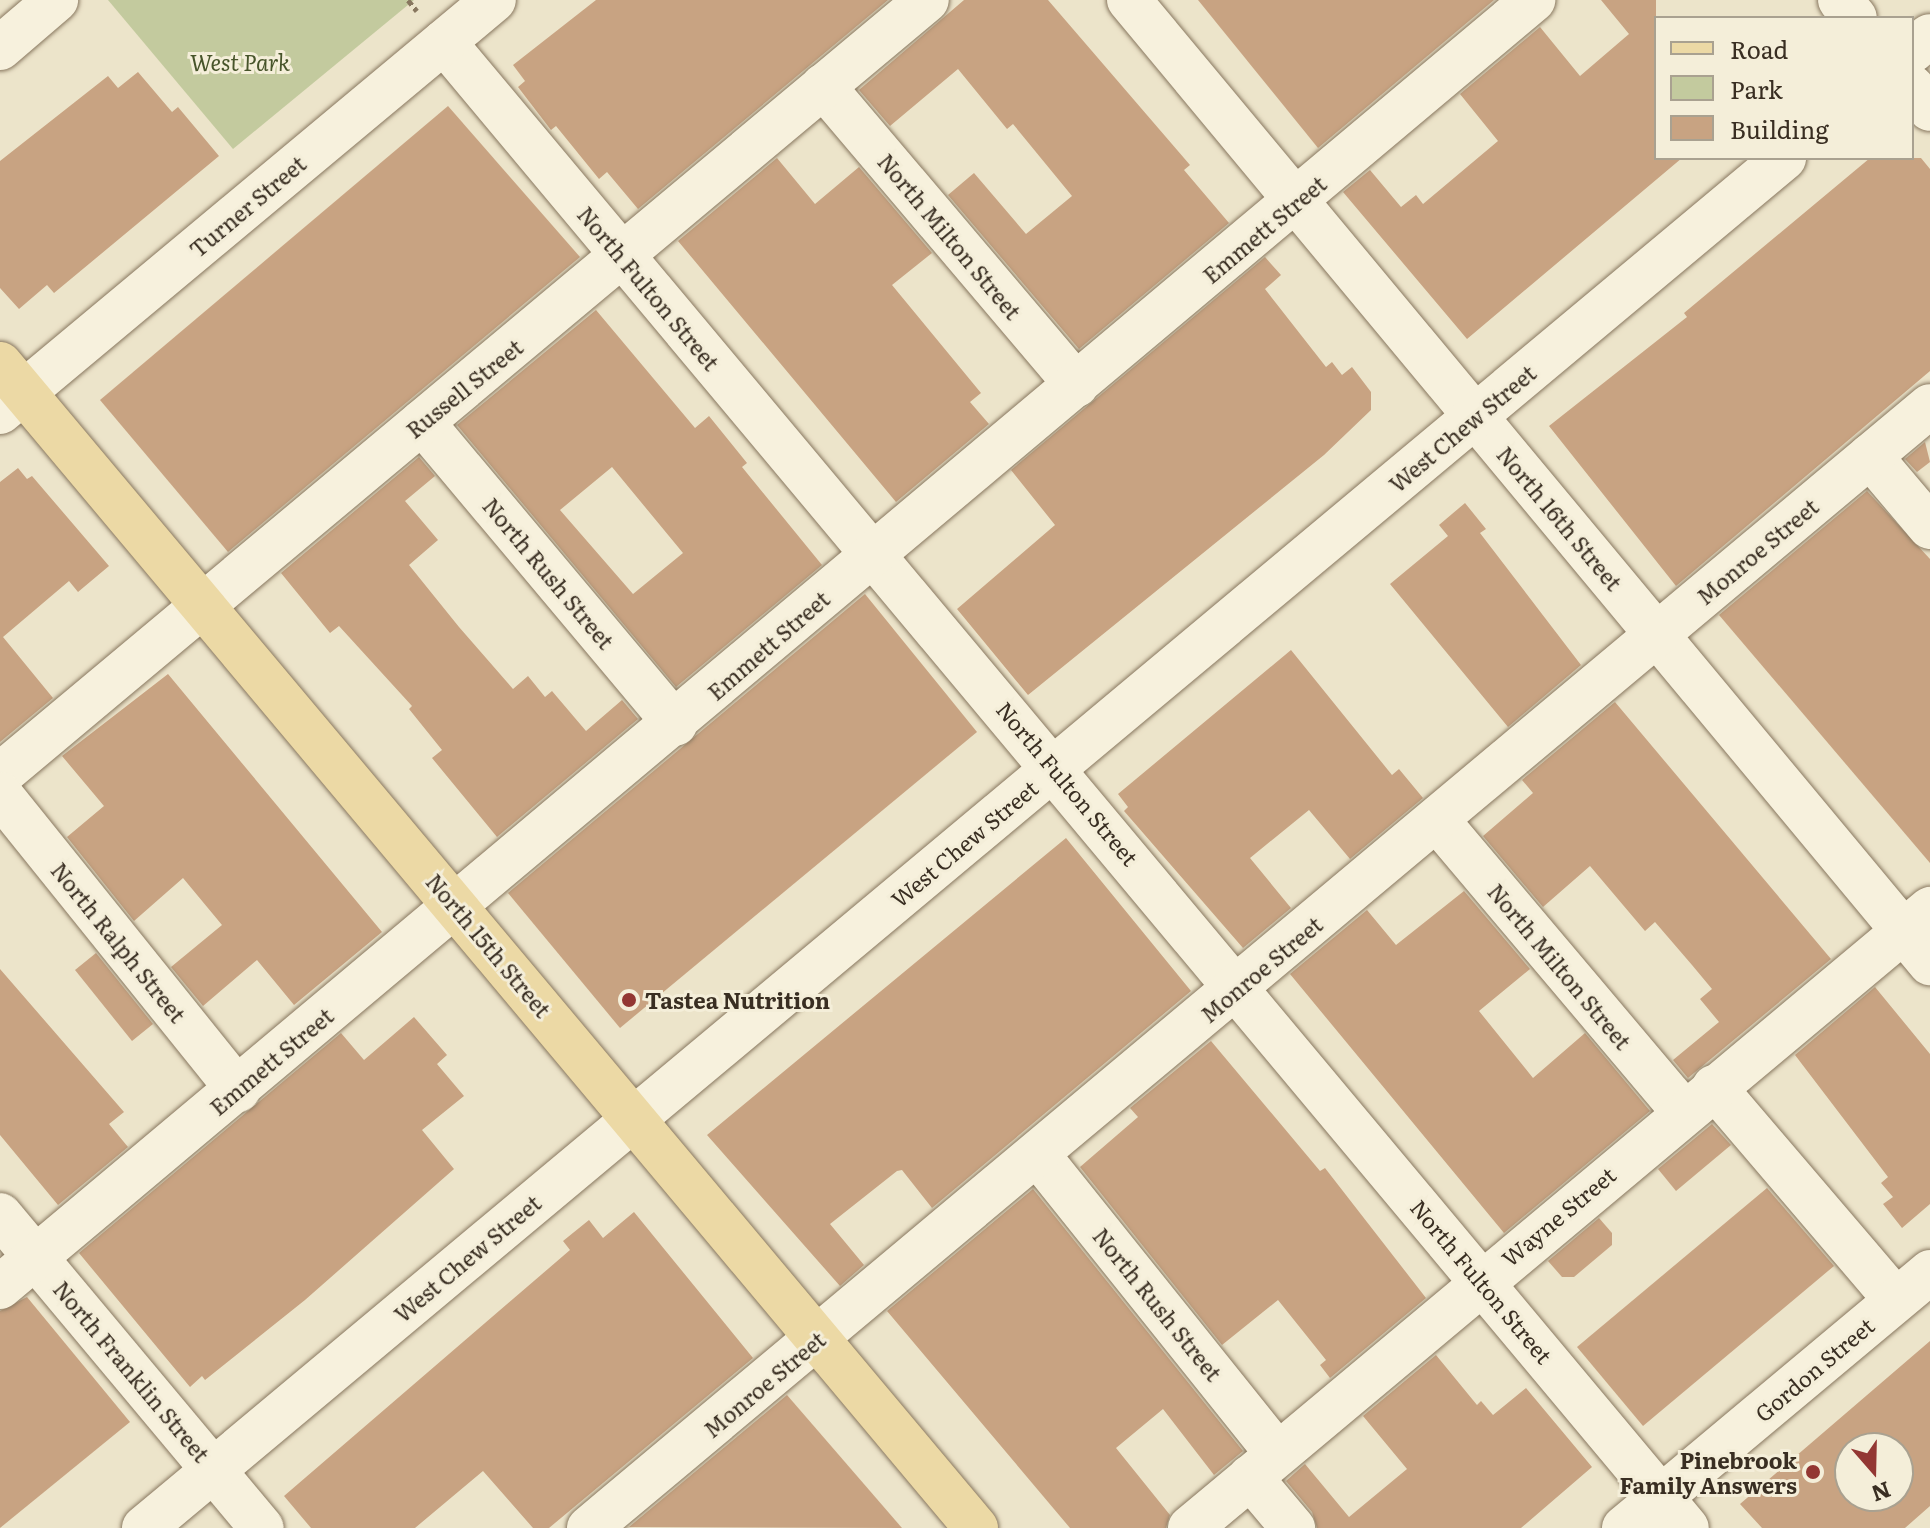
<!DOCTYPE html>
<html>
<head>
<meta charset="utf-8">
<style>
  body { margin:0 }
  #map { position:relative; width:1930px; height:1528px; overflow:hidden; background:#ece4ca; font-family:Literata,serif }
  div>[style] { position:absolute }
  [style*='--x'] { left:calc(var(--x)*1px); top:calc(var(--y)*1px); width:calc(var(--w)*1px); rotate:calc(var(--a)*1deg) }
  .green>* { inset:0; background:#c3ca9e }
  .building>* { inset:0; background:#c8a382 }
  .path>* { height:5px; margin-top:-2.5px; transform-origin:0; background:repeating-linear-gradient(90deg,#88775f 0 6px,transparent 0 10px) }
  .roads { filter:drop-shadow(0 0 2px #88775f) drop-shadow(0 0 2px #88775f) }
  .minor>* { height:44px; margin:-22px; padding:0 22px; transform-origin:22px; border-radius:22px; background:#f7f1dd }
  .major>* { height:44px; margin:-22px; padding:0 22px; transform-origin:22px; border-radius:22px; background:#ecd9a5 }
  .dots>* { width:22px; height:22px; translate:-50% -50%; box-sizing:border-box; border:4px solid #f4eed9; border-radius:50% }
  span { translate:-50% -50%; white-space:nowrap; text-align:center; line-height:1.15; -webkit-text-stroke:6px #f4eed9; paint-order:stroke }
  .park-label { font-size:22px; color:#47542a; font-style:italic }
  .street-label { font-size:22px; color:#392e22 }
  .poi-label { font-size:22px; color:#392e22; font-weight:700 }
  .left { translate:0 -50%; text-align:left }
  .right { translate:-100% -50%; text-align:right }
  .legend { position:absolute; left:1654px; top:16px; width:260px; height:144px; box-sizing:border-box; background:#f4eed9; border:2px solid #a9a190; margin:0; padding:10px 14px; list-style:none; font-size:24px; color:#392e22 }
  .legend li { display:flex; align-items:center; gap:16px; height:40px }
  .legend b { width:40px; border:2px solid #a9a190 }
  .north { position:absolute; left:1834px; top:1432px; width:80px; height:80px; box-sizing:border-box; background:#f4eed9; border:2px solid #a9a190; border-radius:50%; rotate:160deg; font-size:22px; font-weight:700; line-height:32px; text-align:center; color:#392e22 }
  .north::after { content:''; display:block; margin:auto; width:28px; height:36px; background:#933733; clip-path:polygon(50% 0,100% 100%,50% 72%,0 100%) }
</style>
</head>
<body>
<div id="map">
  <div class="green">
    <i style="clip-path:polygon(108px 0,414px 0,233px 149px)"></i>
  </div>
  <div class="building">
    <i style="clip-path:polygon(596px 0,888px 0,638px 209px,607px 172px,599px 179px,556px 126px,551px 130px,518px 87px,525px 81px,513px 65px)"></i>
    <i style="clip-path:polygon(964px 0,1048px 0,1190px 165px,1184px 170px,1229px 223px,1079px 349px,948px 195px,974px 173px,1026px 234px,1072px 196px,1013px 124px,1007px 129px,958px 69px,890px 126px,859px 90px)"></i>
    <i style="clip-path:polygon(1198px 0,1494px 0,1318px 148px)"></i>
    <i style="clip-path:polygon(1601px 0,1656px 0,1656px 158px,1682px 158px,1467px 339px,1343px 192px,1370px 170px,1401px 207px,1416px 195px,1423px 204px,1498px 141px,1460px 94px,1540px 27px,1580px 76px,1629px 34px)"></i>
    <i style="clip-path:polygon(138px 72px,172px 112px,178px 107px,219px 156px,54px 293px,47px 285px,19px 309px,0 288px,0 161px,108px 76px,118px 88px)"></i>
    <i style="clip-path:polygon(448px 106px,580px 257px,228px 552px,100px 400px)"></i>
    <i style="clip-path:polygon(777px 158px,815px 204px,859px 167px,932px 253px,892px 285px,981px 393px,970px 402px,989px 424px,896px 502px,678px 241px)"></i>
    <i style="clip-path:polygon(1870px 158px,1921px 158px,1930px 169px,1930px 371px,1676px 586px,1549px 426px,1687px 317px,1684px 313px)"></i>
    <i style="clip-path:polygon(1265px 257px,1281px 275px,1265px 289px,1326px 367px,1332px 362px,1342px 375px,1352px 367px,1371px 392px,1371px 410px,1324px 455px,1028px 695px,957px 609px,1055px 525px,1011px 470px)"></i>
    <i style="clip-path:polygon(evenodd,596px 310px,695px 428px,709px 416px,747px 463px,742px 467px,822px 565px,676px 687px,457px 425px,596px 310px,612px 467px,683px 553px,633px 594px,560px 510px,612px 467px)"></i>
    <i style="clip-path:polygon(1925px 442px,1930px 462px,1917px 472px,1905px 459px)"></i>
    <i style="clip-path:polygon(419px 457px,435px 476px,405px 501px,438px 540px,409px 565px,459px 627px,513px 689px,528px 676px,545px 697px,552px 691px,586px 731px,622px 700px,638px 719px,497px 837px,432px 758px,442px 750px,409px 709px,412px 706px,339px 626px,330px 633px,281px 573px)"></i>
    <i style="clip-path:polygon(18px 468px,27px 479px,32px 476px,109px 566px,78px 592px,69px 581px,3px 637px,53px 698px,0 742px,0 482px)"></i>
    <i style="clip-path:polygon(1867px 491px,1930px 559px,1930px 863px,1719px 615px)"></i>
    <i style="clip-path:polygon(1465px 503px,1486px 529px,1480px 533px,1581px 665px,1508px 727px,1390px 584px,1448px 536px,1439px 525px)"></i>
    <i style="clip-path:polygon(865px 594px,977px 732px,620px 1028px,508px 893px)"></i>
    <i style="clip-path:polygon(1291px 650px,1392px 775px,1399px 769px,1423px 798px,1350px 859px,1309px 810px,1250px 858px,1291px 908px,1243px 948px,1124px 811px,1128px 807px,1118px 794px)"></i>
    <i style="clip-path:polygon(168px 674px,382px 932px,294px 1005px,257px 960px,203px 1006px,171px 967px,222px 925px,183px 878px,134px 921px,67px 837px,104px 806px,62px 756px)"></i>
    <i style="clip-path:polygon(1615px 702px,1831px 959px,1688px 1078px,1673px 1060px,1719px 1022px,1700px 999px,1712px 989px,1692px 965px,1655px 922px,1645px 931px,1590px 866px,1543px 907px,1483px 836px,1533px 793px,1522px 780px)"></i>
    <i style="clip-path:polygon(1066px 838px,1191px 991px,932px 1208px,902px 1170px,897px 1171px,830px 1224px,864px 1265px,840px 1286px,707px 1135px)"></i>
    <i style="clip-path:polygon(1464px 891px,1530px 969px,1479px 1011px,1533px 1078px,1585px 1033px,1650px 1111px,1504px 1233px,1290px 974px,1367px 910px,1396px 945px)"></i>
    <i style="clip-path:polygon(96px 953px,153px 1024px,132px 1041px,75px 970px)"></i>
    <i style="clip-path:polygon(0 969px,124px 1112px,109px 1124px,128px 1147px,58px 1205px,0 1135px)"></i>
    <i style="clip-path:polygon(1875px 987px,1930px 1054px,1930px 1204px,1902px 1228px,1883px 1204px,1893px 1197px,1881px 1183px,1888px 1177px,1795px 1055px)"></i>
    <i style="clip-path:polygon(414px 1017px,447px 1055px,437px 1064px,464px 1096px,422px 1130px,454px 1169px,305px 1300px,205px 1380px,202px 1376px,190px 1387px,79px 1253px,341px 1033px,364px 1060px)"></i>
    <i style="clip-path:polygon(1211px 1041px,1320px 1171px,1325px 1168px,1426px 1298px,1330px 1378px,1320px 1365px,1326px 1360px,1278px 1300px,1222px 1345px,1080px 1167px,1138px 1117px,1130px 1108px)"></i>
    <i style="clip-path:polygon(1712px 1124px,1731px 1145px,1676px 1191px,1658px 1169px)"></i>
    <i style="clip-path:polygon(1767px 1188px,1834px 1266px,1643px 1426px,1577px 1347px)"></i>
    <i style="clip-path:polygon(1033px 1189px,1243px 1451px,1214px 1475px,1163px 1409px,1116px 1448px,1170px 1515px,1166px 1528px,1070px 1528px,887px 1311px)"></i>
    <i style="clip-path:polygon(634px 1212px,753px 1358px,549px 1528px,533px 1528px,483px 1471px,415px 1528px,311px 1528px,284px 1496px,570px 1250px,563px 1241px,589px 1220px,603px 1238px)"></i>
    <i style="clip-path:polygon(1599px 1218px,1612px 1233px,1612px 1245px,1574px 1277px,1562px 1277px,1548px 1261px)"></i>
    <i style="clip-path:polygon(27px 1297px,130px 1422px,0 1528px,0 1311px)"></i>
    <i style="clip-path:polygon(evenodd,1930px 1341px,1930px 1506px,1905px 1528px,1762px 1528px,1740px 1504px,1930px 1341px,1850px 1448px,1898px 1448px,1898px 1496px,1850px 1496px,1850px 1448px)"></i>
    <i style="clip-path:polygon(1436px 1355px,1477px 1405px,1481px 1401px,1493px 1415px,1526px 1388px,1592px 1467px,1521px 1528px,1317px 1528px,1312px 1512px,1286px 1481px,1305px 1464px,1349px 1517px,1407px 1469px,1363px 1416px)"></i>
    <i style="clip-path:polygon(787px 1395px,902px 1528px,629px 1527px)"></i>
  </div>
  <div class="path">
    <i style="--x:408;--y:0;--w:14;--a:51"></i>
  </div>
  <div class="roads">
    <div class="minor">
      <i style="--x:1129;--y:0;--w:1253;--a:50.25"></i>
      <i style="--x:1840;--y:0;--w:23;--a:50"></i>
      <i style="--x:444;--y:42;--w:1937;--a:50.09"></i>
      <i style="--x:0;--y:48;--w:74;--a:-40.6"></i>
      <i style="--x:1912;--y:51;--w:23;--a:-40"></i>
      <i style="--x:823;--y:86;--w:392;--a:49.7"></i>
      <i style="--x:1912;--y:87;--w:28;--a:51"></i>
      <i style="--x:0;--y:412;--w:643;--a:-39.83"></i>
      <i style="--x:422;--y:422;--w:394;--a:50"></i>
      <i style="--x:1870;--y:456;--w:93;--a:49.8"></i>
      <i style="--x:0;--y:775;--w:1208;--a:-39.9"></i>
      <i style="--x:0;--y:794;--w:380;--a:51.2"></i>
      <i style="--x:1437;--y:820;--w:382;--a:49.8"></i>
      <i style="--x:1714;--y:1087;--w:280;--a:49.5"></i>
      <i style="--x:1038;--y:1155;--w:382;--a:51.3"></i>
      <i style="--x:0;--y:1215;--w:408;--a:50.1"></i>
      <i style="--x:0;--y:1287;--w:2002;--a:-40.01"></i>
      <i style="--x:1250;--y:1477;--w:67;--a:49.9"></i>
      <i style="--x:144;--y:1528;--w:2137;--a:-39.87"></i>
      <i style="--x:589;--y:1528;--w:1748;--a:-39.92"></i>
      <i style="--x:1190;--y:1528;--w:965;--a:-39.91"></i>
      <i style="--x:1624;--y:1528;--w:399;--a:-39.9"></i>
    </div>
    <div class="major">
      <i style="--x:0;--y:364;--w:1519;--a:50.02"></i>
    </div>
  </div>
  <div class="dots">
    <i style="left:629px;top:1000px;background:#933733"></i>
    <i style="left:1813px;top:1472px;background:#933733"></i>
  </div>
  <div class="park-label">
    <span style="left:240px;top:62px">West Park</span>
  </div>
  <div class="street-label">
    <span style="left:247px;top:206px;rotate:-40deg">Turner Street</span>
    <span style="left:1264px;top:229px;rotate:-40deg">Emmett Street</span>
    <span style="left:950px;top:236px;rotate:50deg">North Milton Street</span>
    <span style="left:649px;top:288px;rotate:50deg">North Fulton Street</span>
    <span style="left:464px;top:388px;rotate:-39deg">Russell Street</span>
    <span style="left:1462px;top:428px;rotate:-40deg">West Chew Street</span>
    <span style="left:1560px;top:518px;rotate:50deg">North 16th Street</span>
    <span style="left:1757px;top:551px;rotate:-40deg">Monroe Street</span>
    <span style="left:549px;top:573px;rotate:50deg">North Rush Street</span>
    <span style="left:768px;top:645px;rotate:-41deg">Emmett Street</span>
    <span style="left:1068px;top:783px;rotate:50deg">North Fulton Street</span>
    <span style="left:964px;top:843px;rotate:-40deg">West Chew Street</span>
    <span style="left:119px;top:942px;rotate:51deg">North Ralph Street</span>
    <span style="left:489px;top:945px;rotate:50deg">North 15th Street</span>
    <span style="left:1560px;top:966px;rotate:50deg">North Milton Street</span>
    <span style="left:1261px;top:969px;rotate:-40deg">Monroe Street</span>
    <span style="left:271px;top:1061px;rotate:-40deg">Emmett Street</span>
    <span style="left:1558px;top:1216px;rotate:-40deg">Wayne Street</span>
    <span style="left:467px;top:1258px;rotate:-40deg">West Chew Street</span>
    <span style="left:1482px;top:1281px;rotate:50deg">North Fulton Street</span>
    <span style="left:1158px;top:1304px;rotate:51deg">North Rush Street</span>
    <span style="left:1814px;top:1369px;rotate:-40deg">Gordon Street</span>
    <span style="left:132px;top:1371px;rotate:50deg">North Franklin Street</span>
    <span style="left:764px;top:1384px;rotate:-40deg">Monroe Street</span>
  </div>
  <div class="poi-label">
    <span class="left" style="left:645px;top:1000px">Tastea Nutrition</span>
    <span class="right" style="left:1797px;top:1472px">Pinebrook<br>Family Answers</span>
  </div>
  <ul class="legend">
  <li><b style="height:10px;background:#ecd9a5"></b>Road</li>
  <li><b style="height:22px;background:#c3ca9e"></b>Park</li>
  <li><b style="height:22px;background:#c8a382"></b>Building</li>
  </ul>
  <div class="north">N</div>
</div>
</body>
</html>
